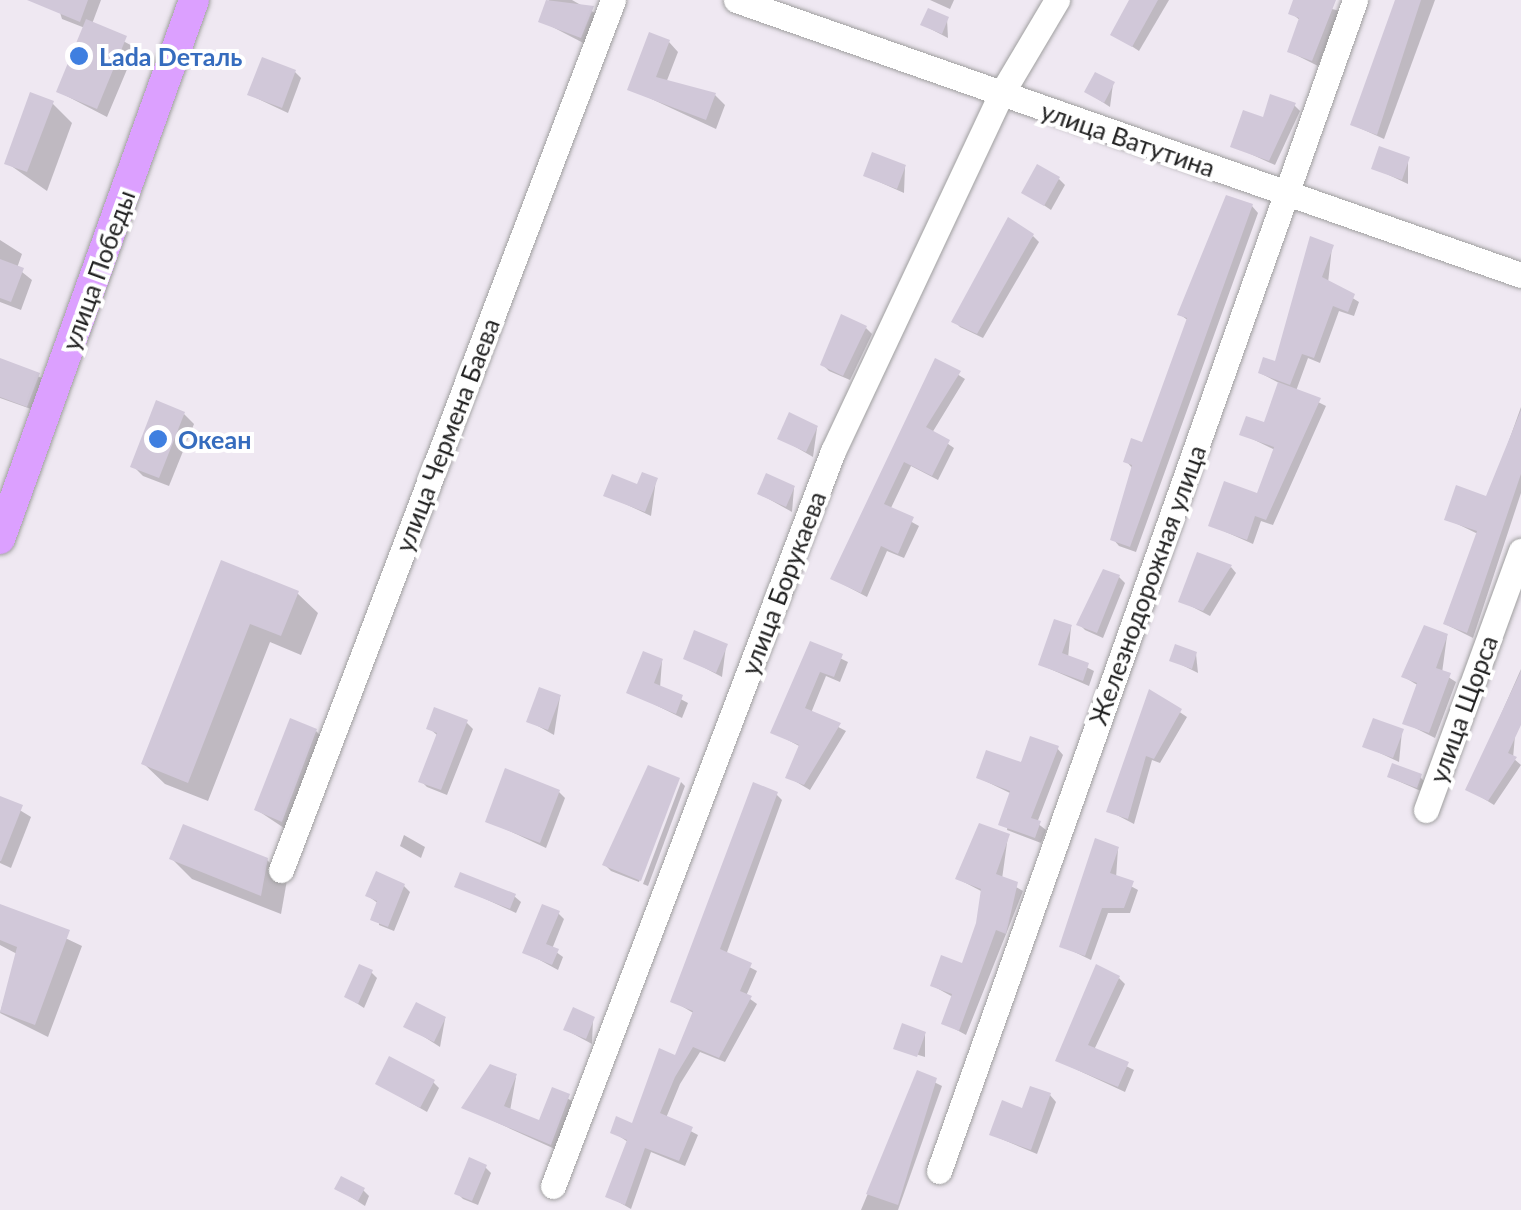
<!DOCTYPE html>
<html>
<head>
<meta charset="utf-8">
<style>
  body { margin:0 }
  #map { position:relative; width:1521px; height:1210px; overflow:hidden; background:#efe8f2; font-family:Lato,sans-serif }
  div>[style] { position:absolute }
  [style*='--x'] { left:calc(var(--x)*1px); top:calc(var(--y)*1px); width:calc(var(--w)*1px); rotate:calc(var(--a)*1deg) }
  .shadow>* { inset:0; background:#0003 }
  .building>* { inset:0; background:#d1c8d9 }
  .roads { filter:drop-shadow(0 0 2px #9f9f9f) drop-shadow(0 0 2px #9f9f9f) }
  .minor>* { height:25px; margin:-12.5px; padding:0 12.5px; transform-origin:12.5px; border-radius:12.5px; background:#fff }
  .major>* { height:30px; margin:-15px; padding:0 15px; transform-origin:15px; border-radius:15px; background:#dca0ff }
  .dots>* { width:28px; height:28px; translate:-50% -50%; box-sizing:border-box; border:5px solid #fff; border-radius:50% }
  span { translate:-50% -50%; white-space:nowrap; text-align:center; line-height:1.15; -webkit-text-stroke:8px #fff; paint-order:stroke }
  .shop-label { font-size:25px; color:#366cbe; font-weight:700 }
  .left { translate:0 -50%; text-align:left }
  .street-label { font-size:25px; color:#222 }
</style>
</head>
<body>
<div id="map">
  <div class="shadow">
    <i style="clip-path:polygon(56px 0,101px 0,92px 24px,136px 48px,107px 117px,59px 92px,85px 28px,62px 19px)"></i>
    <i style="clip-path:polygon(549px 0,572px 0,602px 17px,591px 47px,541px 21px)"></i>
    <i style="clip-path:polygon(930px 0,954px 0,950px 9px)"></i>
    <i style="clip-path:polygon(1134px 0,1169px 0,1139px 51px,1113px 34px)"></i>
    <i style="clip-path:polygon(1296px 0,1340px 11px,1318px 66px,1290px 52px,1301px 21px,1291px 13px)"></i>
    <i style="clip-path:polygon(1398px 0,1435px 0,1384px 139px,1353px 125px)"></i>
    <i style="clip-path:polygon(947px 19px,948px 38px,923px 25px)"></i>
    <i style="clip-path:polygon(669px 42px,678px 52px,666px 83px,715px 95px,725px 105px,716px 129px,630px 89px)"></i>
    <i style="clip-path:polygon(295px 72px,301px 78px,288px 113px,250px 95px)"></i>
    <i style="clip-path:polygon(1113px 84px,1110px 107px,1087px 92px)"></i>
    <i style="clip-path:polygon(52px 103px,72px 123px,47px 191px,7px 163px)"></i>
    <i style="clip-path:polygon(1294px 105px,1300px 111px,1275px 165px,1233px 146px)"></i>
    <i style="clip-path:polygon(1408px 159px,1408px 184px,1374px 168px)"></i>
    <i style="clip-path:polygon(905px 167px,904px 193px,866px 176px)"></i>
    <i style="clip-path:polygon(1059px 179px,1065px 185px,1051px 210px,1024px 192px)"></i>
    <i style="clip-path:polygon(1252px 206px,1258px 213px,1136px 552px,1119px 546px,1113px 539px,1133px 469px,1126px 461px,1144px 445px,1189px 321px,1179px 314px)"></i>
    <i style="clip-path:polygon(1033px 236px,1039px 242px,983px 338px,960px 327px,954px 321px)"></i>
    <i style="clip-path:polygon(0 240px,22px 254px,17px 268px,32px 280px,21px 310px,0 302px)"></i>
    <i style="clip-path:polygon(1332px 247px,1328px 283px,1359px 302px,1354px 316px,1339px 311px,1320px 363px,1308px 358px,1296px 391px,1326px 406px,1273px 525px,1261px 521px,1253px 544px,1210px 525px,1259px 496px,1275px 450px,1242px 434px,1266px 426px,1281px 384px,1260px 373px,1277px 364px)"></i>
    <i style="clip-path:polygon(866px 328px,872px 334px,850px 380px,829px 371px,823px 365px)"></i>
    <i style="clip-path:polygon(0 361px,42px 378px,31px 409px,0 398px)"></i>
    <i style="clip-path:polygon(936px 361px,965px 379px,932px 433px,954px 448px,938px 480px,911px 466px,890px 510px,919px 526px,904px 558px,887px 551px,867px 597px,833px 579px)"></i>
    <i style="clip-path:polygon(1521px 407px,1521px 493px,1473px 638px,1445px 624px,1478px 534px,1447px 519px,1488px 499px)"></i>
    <i style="clip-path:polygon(184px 414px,194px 424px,169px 486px,143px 476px,133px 466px)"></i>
    <i style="clip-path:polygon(817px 428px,813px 457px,780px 438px)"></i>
    <i style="clip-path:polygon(656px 480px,651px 516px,606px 495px,639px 487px)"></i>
    <i style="clip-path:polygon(794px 488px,792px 512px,760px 494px)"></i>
    <i style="clip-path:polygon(223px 564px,297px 593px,318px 613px,301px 655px,270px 642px,208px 801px,165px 784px,144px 764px)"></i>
    <i style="clip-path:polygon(1231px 567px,1236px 573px,1210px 616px,1181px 601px)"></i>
    <i style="clip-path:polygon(1119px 577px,1125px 583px,1103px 638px,1085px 630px,1079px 624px)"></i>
    <i style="clip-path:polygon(1071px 627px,1068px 658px,1094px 671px,1089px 686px,1041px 665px)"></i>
    <i style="clip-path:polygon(1447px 636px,1442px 673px,1456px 682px,1435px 738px,1405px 723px,1419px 686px,1404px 677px)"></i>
    <i style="clip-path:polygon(811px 644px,848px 662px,840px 682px,826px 676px,811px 713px,846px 731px,810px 790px,788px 777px,801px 747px,773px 732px)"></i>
    <i style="clip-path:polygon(726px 646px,722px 677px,686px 658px)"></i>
    <i style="clip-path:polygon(1196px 654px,1198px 673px,1172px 660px)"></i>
    <i style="clip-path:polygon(662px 661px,660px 688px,688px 703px,682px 718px,629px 692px)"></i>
    <i style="clip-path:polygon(1521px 669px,1513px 758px,1521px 765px,1494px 805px,1468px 789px)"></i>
    <i style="clip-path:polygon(1150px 692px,1187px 717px,1160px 763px,1152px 760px,1134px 824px,1109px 811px)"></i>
    <i style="clip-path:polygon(560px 697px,554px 735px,529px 721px)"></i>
    <i style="clip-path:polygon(467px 723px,473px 729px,447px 795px,427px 787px,421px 781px,438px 736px,429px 728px)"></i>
    <i style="clip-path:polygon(316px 731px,336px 752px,302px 840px,257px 810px)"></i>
    <i style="clip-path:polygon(1402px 731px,1399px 762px,1365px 746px)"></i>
    <i style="clip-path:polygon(1057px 748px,1063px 755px,1037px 823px,1046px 830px,1041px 843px,1007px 830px,1012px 794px,979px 778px)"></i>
    <i style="clip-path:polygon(1389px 777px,1420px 777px,1426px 783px,1423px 792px)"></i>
    <i style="clip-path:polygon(677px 779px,639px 882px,611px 871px,605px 865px)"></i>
    <i style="clip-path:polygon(681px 782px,685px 786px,648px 886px,643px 884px)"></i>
    <i style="clip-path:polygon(559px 792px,565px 798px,546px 848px,488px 821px)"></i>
    <i style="clip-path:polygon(776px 794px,782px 800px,726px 955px,757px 971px,746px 996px,757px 1004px,725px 1062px,700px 1052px,680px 1084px,666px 1118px,698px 1135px,685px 1166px,651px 1152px,631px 1209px,608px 1196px,628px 1142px,613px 1132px,633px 1126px,676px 1058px,695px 1014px,673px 1001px)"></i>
    <i style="clip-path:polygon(0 798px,31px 817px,11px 868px,0 863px)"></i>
    <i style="clip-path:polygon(404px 835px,425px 847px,421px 858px,400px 846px)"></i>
    <i style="clip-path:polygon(1008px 836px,1002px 879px,1023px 891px,966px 1035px,944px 1023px,953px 997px,933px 986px,963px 966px,978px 923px,983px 892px,958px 879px)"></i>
    <i style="clip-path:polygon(1118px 849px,1116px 878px,1138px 890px,1130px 913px,1108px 913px,1091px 960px,1062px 946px)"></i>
    <i style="clip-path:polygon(172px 859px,267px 860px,287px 880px,281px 914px,192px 879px)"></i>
    <i style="clip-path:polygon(404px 886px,410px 892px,394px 931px,379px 925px,379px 904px,368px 896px)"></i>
    <i style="clip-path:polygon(457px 886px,514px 896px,521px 902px,516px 913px)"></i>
    <i style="clip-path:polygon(0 907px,82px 946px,48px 1037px,0 1013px,17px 954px,0 945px)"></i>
    <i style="clip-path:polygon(558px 913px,564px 919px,552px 949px,563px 957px,558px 970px,525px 952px)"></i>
    <i style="clip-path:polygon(371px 972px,377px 978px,364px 1008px,347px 997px)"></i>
    <i style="clip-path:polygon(1119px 978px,1125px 984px,1094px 1050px,1134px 1070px,1125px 1092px,1058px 1061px)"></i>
    <i style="clip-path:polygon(445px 1019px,440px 1047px,407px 1026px)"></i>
    <i style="clip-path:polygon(593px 1019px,592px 1044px,566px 1030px)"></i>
    <i style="clip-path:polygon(925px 1034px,925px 1057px,896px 1048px)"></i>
    <i style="clip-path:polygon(918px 1074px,942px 1086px,898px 1210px,861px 1210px)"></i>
    <i style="clip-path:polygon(516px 1077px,510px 1111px,540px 1124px,554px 1090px,575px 1103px,557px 1150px,465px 1108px)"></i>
    <i style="clip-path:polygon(433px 1082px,439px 1088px,427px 1112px,378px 1084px)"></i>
    <i style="clip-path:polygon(1050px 1095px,1056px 1102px,1037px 1154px,992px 1135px)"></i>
    <i style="clip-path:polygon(485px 1167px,491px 1173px,478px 1205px,463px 1199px,457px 1193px)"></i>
    <i style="clip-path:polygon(337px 1188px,363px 1190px,369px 1196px,365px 1206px)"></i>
  </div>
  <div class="building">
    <i style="clip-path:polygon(27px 0,88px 0,80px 22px)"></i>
    <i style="clip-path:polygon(546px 0,594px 6px,581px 38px,538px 22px)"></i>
    <i style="clip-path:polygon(1129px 0,1158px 0,1132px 47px,1110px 35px)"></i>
    <i style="clip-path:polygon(1293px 0,1336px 0,1312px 61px,1287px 52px,1299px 18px,1288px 14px)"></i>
    <i style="clip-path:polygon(1395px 0,1421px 0,1377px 135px,1350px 125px)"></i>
    <i style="clip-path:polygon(928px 8px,949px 17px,942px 34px,920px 25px)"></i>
    <i style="clip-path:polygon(86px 19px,127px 36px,97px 109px,56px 92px)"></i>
    <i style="clip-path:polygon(649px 32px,670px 40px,656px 77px,716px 93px,706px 120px,627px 90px)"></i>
    <i style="clip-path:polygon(262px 57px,296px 70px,282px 108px,247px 95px)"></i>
    <i style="clip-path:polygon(1095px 72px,1115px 82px,1104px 103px,1084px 92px)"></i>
    <i style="clip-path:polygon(30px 92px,54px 101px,27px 172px,4px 164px)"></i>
    <i style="clip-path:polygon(1270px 94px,1296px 103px,1269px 161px,1230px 147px,1243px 110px,1263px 117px)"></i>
    <i style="clip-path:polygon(1379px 146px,1410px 157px,1402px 180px,1371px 169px)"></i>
    <i style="clip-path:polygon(872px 152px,906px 165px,897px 189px,863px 176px)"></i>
    <i style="clip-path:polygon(1037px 164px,1060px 177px,1044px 206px,1021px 193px)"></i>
    <i style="clip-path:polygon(1226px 195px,1253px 204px,1130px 547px,1110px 540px,1132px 465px,1123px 462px,1131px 438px,1142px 442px,1187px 318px,1177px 315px)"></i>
    <i style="clip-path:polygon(1008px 217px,1034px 234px,977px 334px,951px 322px)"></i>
    <i style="clip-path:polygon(1310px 236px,1334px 245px,1322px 277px,1355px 294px,1348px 312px,1333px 306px,1314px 358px,1302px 354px,1290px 385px,1258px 373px,1263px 357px,1275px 361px)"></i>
    <i style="clip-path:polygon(0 259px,24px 268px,11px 302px,0 298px)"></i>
    <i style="clip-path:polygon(841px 314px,867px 326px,843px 376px,820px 365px)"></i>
    <i style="clip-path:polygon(0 358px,40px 373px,27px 407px,0 397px)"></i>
    <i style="clip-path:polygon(935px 358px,961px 371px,926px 427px,950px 440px,932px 476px,904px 462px,884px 504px,914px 517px,898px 554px,881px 546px,861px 593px,830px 579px)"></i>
    <i style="clip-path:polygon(1278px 382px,1321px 398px,1266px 520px,1255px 516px,1247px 540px,1208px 526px,1224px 481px,1257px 493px,1274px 447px,1239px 435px,1246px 416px,1264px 422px)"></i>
    <i style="clip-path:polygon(156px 400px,185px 412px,159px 478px,130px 467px)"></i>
    <i style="clip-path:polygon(1521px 410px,1521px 474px,1467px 633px,1443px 624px,1477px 531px,1444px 520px,1456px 485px,1486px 496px)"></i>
    <i style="clip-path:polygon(789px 412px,818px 426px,806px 452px,777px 439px)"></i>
    <i style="clip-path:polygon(642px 472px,658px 478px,645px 512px,603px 496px,612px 474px,637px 484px)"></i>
    <i style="clip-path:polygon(766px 473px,795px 486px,786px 507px,757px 494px)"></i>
    <i style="clip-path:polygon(1197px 552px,1232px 565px,1203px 611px,1178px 602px)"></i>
    <i style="clip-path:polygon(221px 560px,299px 591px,281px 636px,250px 624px,188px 783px,141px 764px)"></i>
    <i style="clip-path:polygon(1103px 569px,1120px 575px,1097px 633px,1076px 625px)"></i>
    <i style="clip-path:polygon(1054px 619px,1072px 625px,1062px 653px,1089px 663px,1083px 681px,1038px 665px)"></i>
    <i style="clip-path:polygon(1424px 625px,1448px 634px,1436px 668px,1451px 673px,1429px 733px,1402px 724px,1417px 683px,1401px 677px)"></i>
    <i style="clip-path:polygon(694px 630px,728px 644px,716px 673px,683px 659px)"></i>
    <i style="clip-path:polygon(810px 641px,843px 654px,834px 677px,820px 672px,805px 708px,841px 723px,804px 785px,785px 778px,799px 745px,770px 733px)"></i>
    <i style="clip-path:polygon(1175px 644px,1197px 652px,1192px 669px,1169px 661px)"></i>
    <i style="clip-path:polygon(643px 651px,663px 659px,654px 683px,683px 695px,676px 714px,626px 693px)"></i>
    <i style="clip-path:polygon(1521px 671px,1521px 725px,1508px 753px,1517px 757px,1488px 801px,1465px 790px)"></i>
    <i style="clip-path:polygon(539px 687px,561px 695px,548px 730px,526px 722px)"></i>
    <i style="clip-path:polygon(1149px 689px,1182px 709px,1154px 759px,1146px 756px,1128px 819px,1106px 812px)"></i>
    <i style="clip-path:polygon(434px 707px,468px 720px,441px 790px,418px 782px,437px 733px,426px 729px)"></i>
    <i style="clip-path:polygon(290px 718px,317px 729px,282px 822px,254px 810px)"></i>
    <i style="clip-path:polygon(1373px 718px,1404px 729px,1393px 758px,1362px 747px)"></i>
    <i style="clip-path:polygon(1030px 736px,1059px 746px,1031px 818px,1041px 821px,1035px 838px,998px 825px,1010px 791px,976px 778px,986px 750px,1021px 762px)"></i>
    <i style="clip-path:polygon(1392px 763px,1422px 774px,1417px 788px,1387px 777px)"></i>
    <i style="clip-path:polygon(648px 765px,680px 778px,641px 881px,602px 865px)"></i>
    <i style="clip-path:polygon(505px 768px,560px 790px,540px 843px,485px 822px)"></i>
    <i style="clip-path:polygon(753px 782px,778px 792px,720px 949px,752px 963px,740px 991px,752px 996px,719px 1058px,693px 1047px,675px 1077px,660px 1113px,693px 1127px,679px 1161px,645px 1148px,625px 1205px,605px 1197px,627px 1140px,610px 1133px,616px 1116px,632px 1123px,659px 1048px,675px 1055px,693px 1011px,670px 1002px)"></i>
    <i style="clip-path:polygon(0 796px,23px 805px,1px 861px,0 861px)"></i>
    <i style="clip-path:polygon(979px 823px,1010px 834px,996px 874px,1018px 882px,1006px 934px,996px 930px,959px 1031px,941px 1024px,952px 994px,930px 986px,941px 955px,962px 963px,976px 923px,981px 889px,955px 879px)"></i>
    <i style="clip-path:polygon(183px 824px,268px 858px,261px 896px,169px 859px)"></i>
    <i style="clip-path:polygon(1095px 838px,1119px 847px,1110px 873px,1134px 881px,1124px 908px,1102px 908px,1085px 956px,1059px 947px)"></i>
    <i style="clip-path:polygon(376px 871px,405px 884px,388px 927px,370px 920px,377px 901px,365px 896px)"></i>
    <i style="clip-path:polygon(460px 872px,516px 894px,510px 909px,454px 887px)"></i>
    <i style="clip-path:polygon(0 904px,70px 930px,35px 1025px,0 1012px,17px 947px,0 940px)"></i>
    <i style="clip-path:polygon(542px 904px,560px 911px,546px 944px,559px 949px,552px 965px,522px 953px)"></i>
    <i style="clip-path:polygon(359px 964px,373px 970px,358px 1004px,344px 997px)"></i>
    <i style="clip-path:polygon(1096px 964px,1120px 976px,1088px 1045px,1129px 1062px,1118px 1087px,1055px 1061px)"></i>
    <i style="clip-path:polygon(416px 1002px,446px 1017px,434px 1042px,403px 1027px)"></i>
    <i style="clip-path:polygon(573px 1007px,595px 1017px,586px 1039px,563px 1030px)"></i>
    <i style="clip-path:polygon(902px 1023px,926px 1032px,917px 1057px,893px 1049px)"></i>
    <i style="clip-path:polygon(389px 1056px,435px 1080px,420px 1108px,375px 1084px)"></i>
    <i style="clip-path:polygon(490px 1064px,517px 1074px,504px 1106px,539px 1120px,552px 1087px,570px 1094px,551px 1145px,461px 1108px)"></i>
    <i style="clip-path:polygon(917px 1070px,937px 1078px,898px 1205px,866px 1194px)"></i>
    <i style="clip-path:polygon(1030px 1086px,1051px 1093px,1031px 1150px,989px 1135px,1002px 1100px,1022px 1108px)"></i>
    <i style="clip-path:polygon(469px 1157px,487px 1165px,472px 1201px,454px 1194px)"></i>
    <i style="clip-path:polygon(341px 1176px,365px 1188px,358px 1201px,334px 1189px)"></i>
  </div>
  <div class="roads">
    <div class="minor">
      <i style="--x:736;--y:0;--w:832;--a:19.31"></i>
      <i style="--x:1426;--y:810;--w:276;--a:-69.9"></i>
      <i style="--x:281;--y:870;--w:931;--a:-69.11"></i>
      <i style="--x:939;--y:1171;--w:1243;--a:-70.44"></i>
      <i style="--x:553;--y:1186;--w:787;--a:-69.15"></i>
      <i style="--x:833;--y:451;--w:392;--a:-64.8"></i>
      <i style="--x:1000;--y:96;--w:112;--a:-59.3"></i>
    </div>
    <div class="major">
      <i style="--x:0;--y:539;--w:573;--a:-70.2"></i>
    </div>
  </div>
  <div class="dots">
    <i style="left:79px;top:56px;background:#3f7fe0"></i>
    <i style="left:158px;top:439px;background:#3f7fe0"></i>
  </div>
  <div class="shop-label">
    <span class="left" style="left:99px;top:56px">Lada Dеталь</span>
    <span class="left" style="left:178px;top:439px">Океан</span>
  </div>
  <div class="street-label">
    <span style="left:1128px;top:139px;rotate:19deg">улица Ватутина</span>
    <span style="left:98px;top:270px;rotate:-70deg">улица Победы</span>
    <span style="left:447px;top:435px;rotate:-69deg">улица Чермена Баева</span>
    <span style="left:783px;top:583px;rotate:-69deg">улица Борукаева</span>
    <span style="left:1147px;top:585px;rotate:-70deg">Железнодорожная улица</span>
    <span style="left:1463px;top:709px;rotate:-70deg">улица Щорса</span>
  </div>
</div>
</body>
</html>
